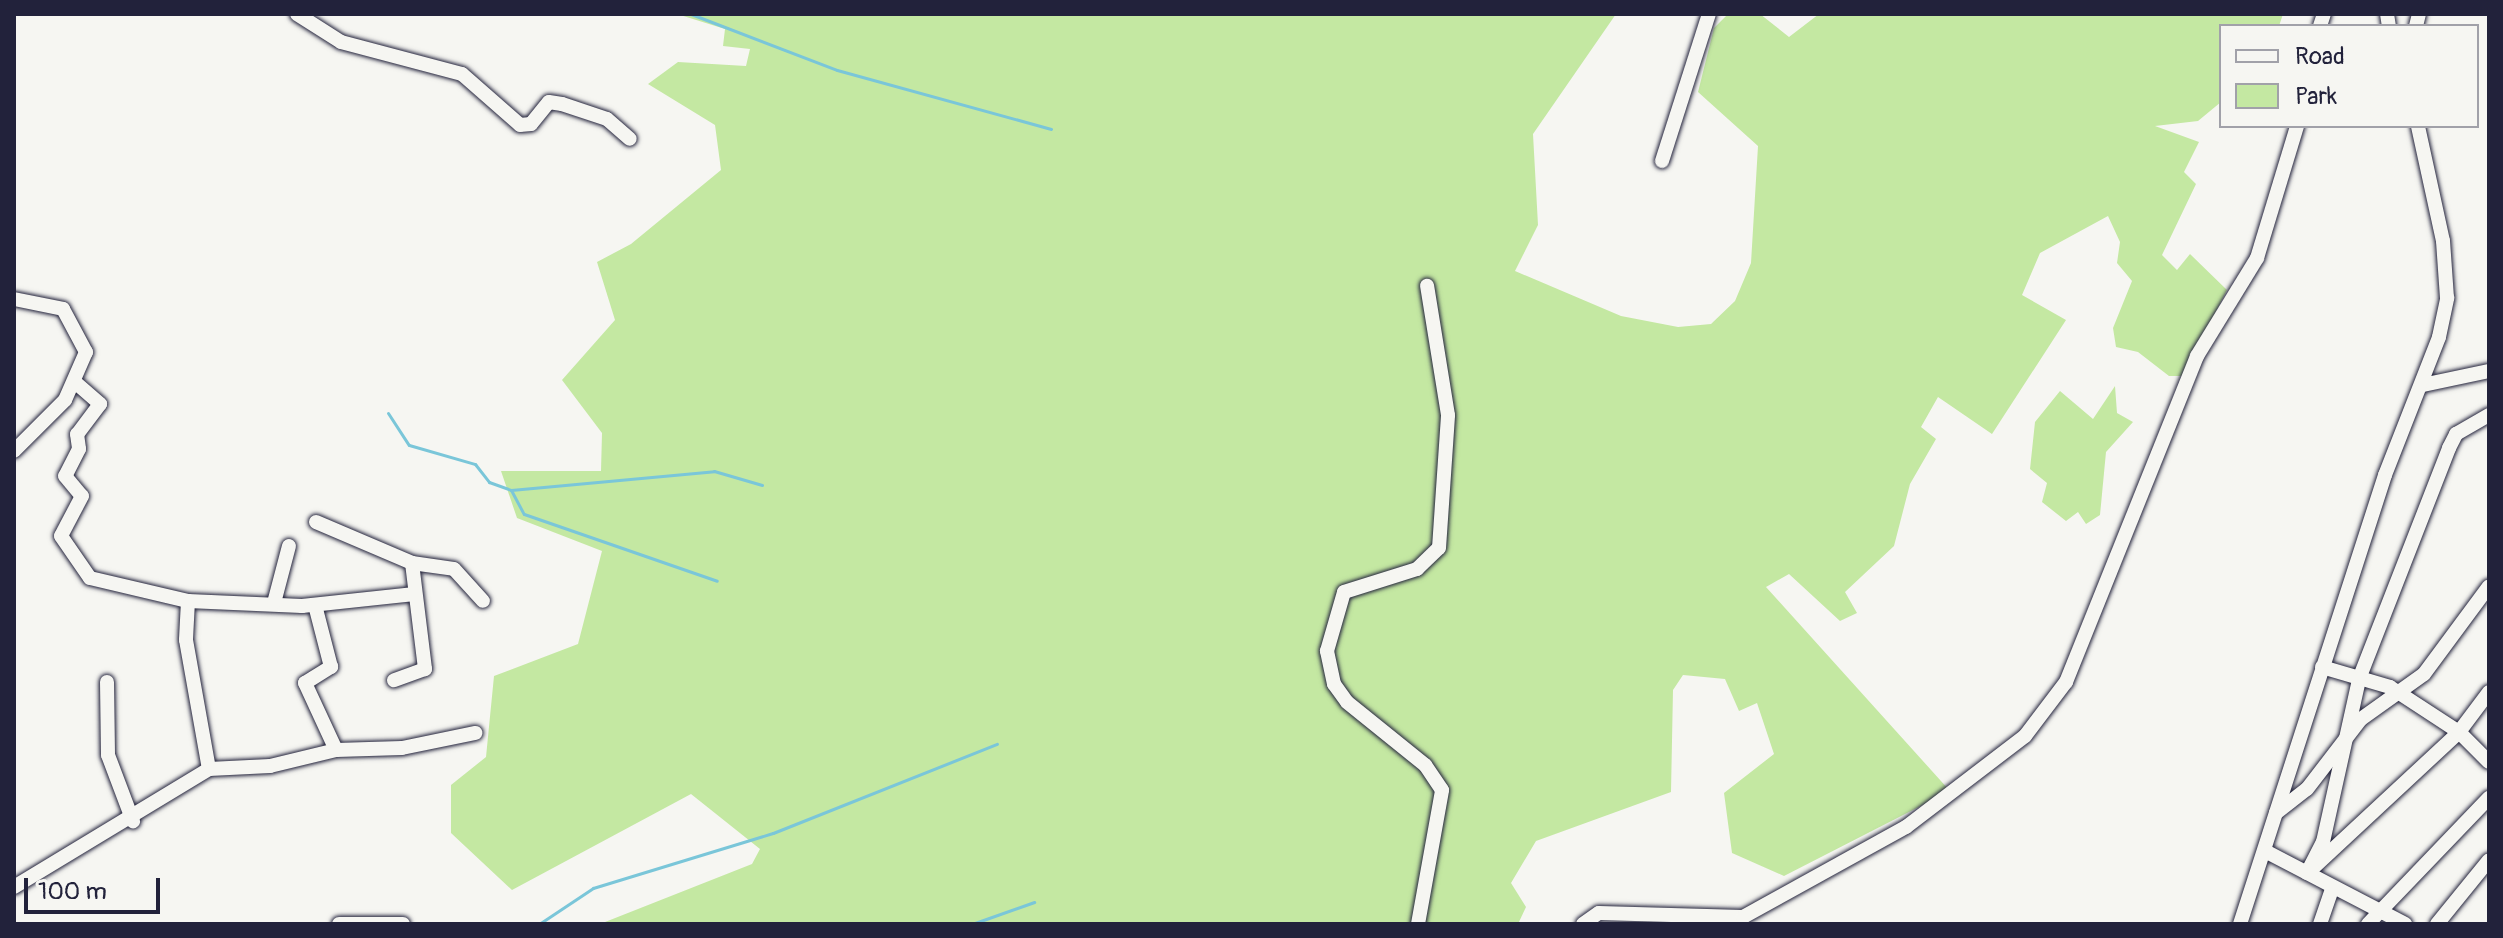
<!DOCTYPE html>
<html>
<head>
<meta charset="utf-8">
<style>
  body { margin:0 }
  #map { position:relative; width:2503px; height:938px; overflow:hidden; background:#f6f6f2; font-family:Pangolin,sans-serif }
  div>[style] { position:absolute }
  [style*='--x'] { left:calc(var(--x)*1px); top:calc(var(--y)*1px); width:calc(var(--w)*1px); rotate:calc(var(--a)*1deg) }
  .green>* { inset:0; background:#c4e8a2 }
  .stream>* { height:3px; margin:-1.5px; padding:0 1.5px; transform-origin:1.5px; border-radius:1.5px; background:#7ac6d9 }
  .roads { filter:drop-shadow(0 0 2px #22223b) drop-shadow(0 0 2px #22223b) }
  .minor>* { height:14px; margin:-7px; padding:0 7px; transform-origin:7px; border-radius:7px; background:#f6f6f2 }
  span { translate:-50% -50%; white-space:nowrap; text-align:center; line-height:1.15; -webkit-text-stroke:6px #f6f6f2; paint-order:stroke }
  .frame { position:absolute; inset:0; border:16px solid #22223b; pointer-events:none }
  .legend { position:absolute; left:2219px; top:24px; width:260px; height:104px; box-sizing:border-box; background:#f6f6f2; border:2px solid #a1a1a9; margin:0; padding:10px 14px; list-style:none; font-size:24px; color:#22223b }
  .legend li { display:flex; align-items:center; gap:16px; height:40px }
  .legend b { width:40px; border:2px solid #a1a1a9 }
  .scale { position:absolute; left:24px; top:878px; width:136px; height:36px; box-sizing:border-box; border:4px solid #22223b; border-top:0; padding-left:10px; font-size:24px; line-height:28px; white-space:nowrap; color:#22223b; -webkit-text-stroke:6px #f6f6f2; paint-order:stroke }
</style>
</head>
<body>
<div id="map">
  <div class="green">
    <i style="clip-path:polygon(677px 14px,1616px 14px,1533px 134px,1538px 225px,1515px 271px,1621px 316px,1678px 327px,1711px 324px,1735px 301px,1751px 263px,1758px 146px,1698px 92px,1714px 28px,1728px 14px,1760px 14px,1789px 37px,1819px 14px,2283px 14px,2279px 26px,2221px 26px,2221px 102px,2198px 121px,2155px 126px,2199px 142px,2184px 172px,2196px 184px,2162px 255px,2177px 270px,2190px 254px,2227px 290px,2183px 376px,2169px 376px,2138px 352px,2116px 347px,2113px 328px,2132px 281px,2117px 263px,2120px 242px,2108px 216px,2040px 253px,2022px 295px,2066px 320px,1992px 434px,1938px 397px,1921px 427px,1936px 439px,1910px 484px,1894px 546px,1845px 592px,1857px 613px,1840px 621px,1789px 574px,1766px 587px,1950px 791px,1784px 876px,1732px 853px,1724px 793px,1774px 754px,1757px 703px,1739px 711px,1725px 679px,1683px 675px,1673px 690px,1671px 792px,1536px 841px,1511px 883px,1526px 907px,1518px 924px,600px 924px,752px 864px,760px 849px,691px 794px,512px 890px,451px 833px,451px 785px,486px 757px,494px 676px,578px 644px,602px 551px,517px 518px,501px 471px,601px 471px,602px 433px,562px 380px,615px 320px,597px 262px,631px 244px,721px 170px,715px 125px,648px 84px,678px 62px,746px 66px,750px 49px,723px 46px,725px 29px)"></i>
    <i style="clip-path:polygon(2115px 386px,2117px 413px,2133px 422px,2106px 452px,2100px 515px,2086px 524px,2078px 512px,2066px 521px,2042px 502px,2047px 483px,2030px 469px,2035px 422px,2060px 391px,2093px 419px)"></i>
  </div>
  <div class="stream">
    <i style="--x:691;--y:14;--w:156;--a:21"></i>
    <i style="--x:837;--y:70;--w:222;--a:15.4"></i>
    <i style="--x:388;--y:413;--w:38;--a:57"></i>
    <i style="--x:409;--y:445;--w:69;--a:16.1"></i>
    <i style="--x:475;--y:464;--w:23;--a:52"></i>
    <i style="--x:489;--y:482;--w:23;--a:20"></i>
    <i style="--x:511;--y:490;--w:27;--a:62"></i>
    <i style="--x:524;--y:514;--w:204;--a:19.1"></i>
    <i style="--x:511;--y:490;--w:204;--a:-5.3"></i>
    <i style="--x:714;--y:471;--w:50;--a:16.3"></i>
    <i style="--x:539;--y:924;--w:65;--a:-33.7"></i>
    <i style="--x:593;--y:888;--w:188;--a:-17"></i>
    <i style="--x:773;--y:833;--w:241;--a:-21.7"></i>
    <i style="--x:972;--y:924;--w:66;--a:-19.5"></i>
  </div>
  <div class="roads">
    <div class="minor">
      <i style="--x:297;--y:14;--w:52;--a:32.5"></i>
      <i style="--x:341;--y:42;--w:125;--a:14.8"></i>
      <i style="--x:462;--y:74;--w:77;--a:41.3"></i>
      <i style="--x:520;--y:125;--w:11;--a:-5"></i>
      <i style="--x:531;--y:124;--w:28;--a:-51"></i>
      <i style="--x:549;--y:102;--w:13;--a:9"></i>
      <i style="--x:562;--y:104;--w:47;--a:18.4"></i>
      <i style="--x:607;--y:119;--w:30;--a:41"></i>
      <i style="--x:2387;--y:14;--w:12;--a:81"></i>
      <i style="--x:2320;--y:26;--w:13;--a:-72"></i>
      <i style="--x:2416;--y:26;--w:12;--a:-76"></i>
      <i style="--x:1662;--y:161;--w:154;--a:-72.3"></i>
      <i style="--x:14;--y:299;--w:50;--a:11.5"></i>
      <i style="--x:63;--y:309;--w:49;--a:61.9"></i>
      <i style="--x:86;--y:352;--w:52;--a:113.6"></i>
      <i style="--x:65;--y:400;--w:72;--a:135"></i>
      <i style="--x:76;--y:383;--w:32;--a:41"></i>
      <i style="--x:100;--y:404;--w:38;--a:127"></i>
      <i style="--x:77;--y:434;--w:15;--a:82"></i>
      <i style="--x:79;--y:449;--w:30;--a:117"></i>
      <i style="--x:65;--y:476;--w:26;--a:50"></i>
      <i style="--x:82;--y:496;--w:45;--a:117.7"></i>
      <i style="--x:61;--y:536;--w:51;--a:55.4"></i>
      <i style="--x:90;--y:578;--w:101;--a:13.2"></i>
      <i style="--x:188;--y:601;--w:114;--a:2.5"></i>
      <i style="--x:302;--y:606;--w:113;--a:-6.1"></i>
      <i style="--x:2423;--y:385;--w:67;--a:-12"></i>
      <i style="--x:316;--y:522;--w:104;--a:23.1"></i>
      <i style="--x:412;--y:563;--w:107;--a:83"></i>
      <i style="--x:425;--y:669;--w:33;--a:160"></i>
      <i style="--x:412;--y:563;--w:42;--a:8.1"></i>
      <i style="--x:454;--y:569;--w:43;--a:47.8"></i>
      <i style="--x:188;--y:601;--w:39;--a:93"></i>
      <i style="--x:186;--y:640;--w:131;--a:79.9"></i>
      <i style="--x:274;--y:603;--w:59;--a:-75.3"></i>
      <i style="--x:2322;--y:667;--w:71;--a:16.4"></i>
      <i style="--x:2390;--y:687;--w:82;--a:33.1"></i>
      <i style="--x:2459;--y:732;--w:42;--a:45"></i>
      <i style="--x:107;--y:682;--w:73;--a:89.2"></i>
      <i style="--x:108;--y:755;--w:71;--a:69.3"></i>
      <i style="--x:336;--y:750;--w:66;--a:-1.7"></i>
      <i style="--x:402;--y:748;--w:75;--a:-11.6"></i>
      <i style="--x:2276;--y:813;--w:39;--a:-38"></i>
      <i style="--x:2307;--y:789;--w:88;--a:-52.4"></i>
      <i style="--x:2361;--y:719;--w:77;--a:-35.5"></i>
      <i style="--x:2424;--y:674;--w:109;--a:-53.5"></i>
      <i style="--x:2265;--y:851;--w:158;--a:27.5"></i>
      <i style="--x:2315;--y:866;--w:197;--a:-42.9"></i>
      <i style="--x:2459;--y:732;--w:50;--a:-53.1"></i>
      <i style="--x:2307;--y:873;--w:35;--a:-63"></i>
      <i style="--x:2323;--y:842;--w:167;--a:-77.5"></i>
      <i style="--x:2359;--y:679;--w:248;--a:-68.7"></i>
      <i style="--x:2449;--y:448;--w:16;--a:-63"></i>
      <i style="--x:2456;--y:434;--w:38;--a:-30"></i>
      <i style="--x:14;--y:887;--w:228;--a:-31.2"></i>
      <i style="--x:209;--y:769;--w:61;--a:-2.8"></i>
      <i style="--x:270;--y:766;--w:68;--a:-13.6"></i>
      <i style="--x:336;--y:750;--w:74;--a:-114.8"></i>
      <i style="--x:305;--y:683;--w:31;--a:-32"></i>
      <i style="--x:331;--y:667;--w:64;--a:-104.5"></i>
      <i style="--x:339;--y:924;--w:64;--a:0"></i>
      <i style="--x:1418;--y:924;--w:136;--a:-79.8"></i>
      <i style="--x:1442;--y:790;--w:30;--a:-124"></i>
      <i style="--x:1425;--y:765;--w:100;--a:-141.1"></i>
      <i style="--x:1347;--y:702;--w:22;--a:-126"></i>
      <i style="--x:1334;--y:684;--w:34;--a:-102"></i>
      <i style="--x:1327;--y:651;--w:61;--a:-73.9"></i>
      <i style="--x:1344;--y:592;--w:77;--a:-17.5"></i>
      <i style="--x:1417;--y:569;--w:30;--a:-44"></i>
      <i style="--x:1439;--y:548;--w:133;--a:-86.1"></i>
      <i style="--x:1448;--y:415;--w:131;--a:-99.2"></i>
      <i style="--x:1583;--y:924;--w:19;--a:-35"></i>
      <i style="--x:1599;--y:913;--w:144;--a:1.6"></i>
      <i style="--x:1743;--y:917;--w:186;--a:-28.9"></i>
      <i style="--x:1906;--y:827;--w:150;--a:-37.4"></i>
      <i style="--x:2025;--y:736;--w:68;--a:-52.8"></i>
      <i style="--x:2066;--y:682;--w:351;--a:-68.1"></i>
      <i style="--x:2197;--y:356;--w:115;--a:-58.5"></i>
      <i style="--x:2257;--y:258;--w:138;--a:-73.1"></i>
      <i style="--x:2240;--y:924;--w:472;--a:-72.1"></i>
      <i style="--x:2385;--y:475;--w:148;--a:-68.6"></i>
      <i style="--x:2439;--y:337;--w:40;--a:-78"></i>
      <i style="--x:2447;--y:298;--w:57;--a:-94"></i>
      <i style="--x:2443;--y:241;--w:118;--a:-102.3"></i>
      <i style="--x:2320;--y:924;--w:39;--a:-71"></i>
      <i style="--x:2368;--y:924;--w:175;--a:-46.2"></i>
      <i style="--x:2437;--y:924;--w:82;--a:-50.9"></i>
    </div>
  </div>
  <div class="frame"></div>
  <ul class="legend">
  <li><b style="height:10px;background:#f6f6f2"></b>Road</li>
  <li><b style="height:22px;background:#c4e8a2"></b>Park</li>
  </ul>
  <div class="scale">100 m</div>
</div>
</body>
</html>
